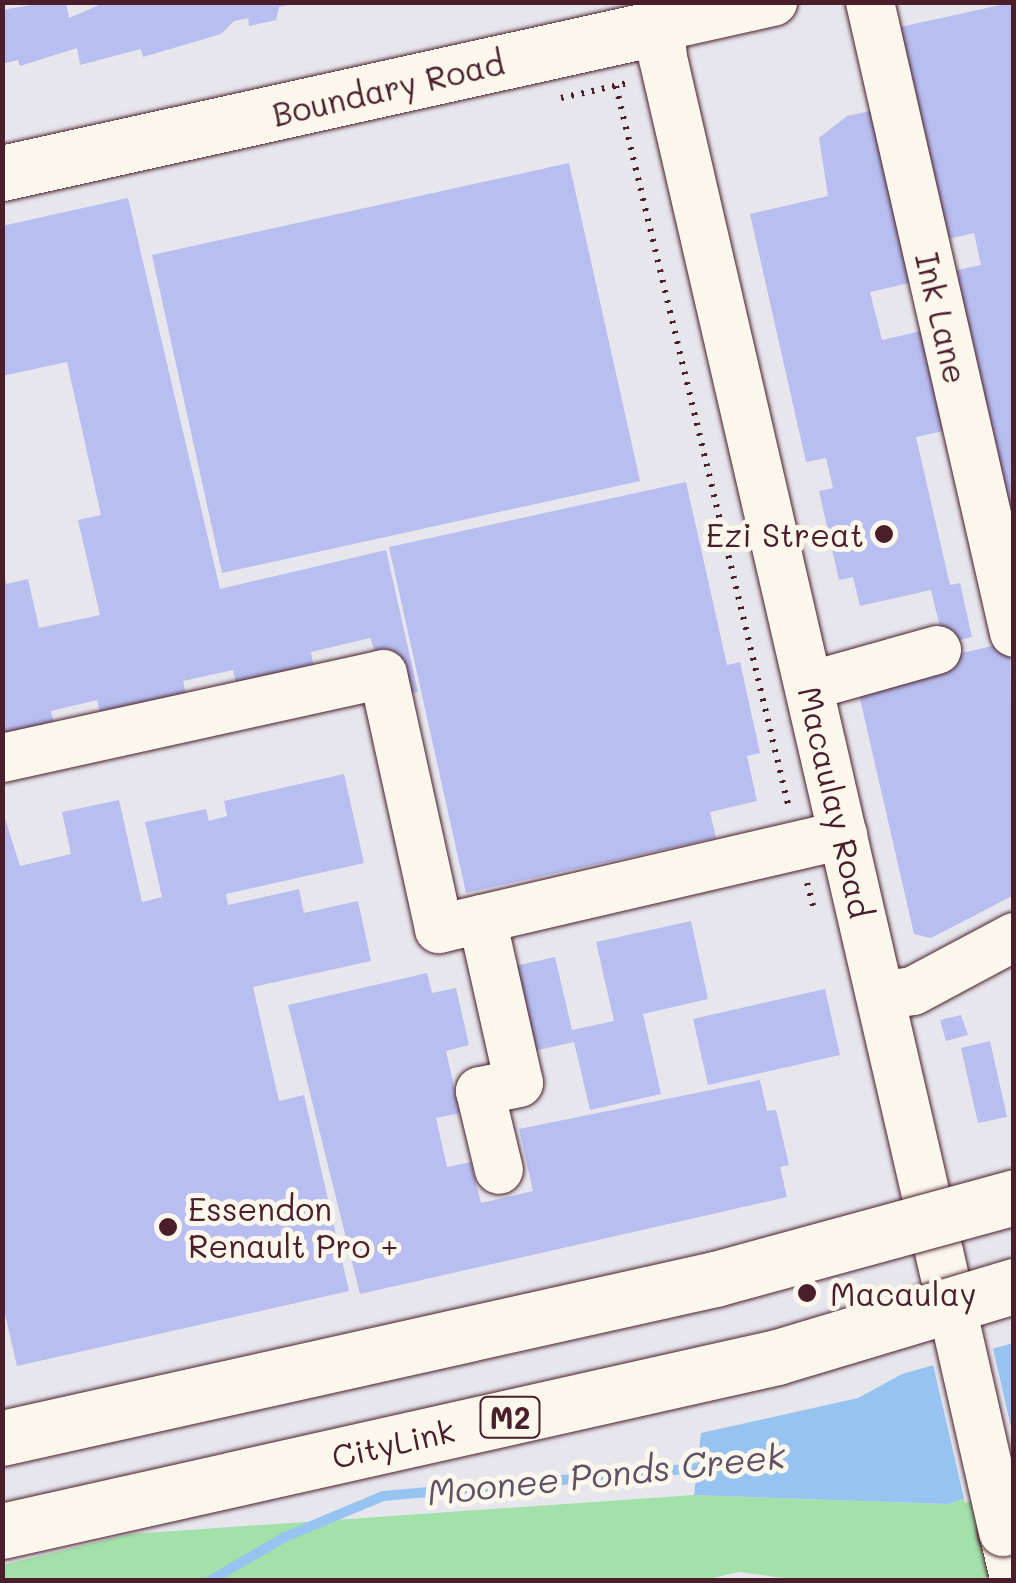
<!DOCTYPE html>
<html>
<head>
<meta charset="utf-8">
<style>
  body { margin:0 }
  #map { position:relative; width:1016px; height:1583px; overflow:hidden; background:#e7e6ed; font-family:Mali,sans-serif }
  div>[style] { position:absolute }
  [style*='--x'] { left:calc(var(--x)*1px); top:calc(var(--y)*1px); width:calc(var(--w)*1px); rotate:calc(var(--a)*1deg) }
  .green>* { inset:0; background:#a2e1aa }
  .water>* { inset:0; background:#96c3f0 }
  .pier>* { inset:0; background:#e7e6ed }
  .stream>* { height:10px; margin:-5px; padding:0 5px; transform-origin:5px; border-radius:5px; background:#96c3f0 }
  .building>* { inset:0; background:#b8bef0 }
  .path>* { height:6px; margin-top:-3px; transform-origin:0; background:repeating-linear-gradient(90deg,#4a1f2b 0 2.5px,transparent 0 10.5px) }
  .roads { filter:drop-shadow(0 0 2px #4a1f2b) drop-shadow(0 0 2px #4a1f2b) }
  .minor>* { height:48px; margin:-24px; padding:0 24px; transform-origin:24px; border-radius:24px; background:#fbf7ec }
  .major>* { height:55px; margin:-27.5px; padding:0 27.5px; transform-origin:27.5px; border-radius:27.5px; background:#fbf7ec }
  .bridges { filter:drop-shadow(0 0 2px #4a1f2b) drop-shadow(0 0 2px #4a1f2b) }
  .minor-bridge>* { height:48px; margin:-24px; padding:0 24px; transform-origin:24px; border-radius:24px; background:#fbf7ec }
  .highway-bridge>* { height:55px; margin:-27.5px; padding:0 27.5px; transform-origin:27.5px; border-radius:27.5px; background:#fbf7ec }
  .dots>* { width:28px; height:28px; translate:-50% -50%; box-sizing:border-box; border:5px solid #fbf7ec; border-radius:50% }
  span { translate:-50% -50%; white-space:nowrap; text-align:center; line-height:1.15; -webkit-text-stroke:10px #fbf7ec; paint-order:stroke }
  .shield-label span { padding:2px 8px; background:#fbf7ec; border:2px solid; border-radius:8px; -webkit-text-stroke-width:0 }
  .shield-label { font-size:30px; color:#4a1f2b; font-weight:700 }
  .street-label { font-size:32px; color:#4a1f2b }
  .poi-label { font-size:32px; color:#4a1f2b }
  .right { translate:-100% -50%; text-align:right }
  .left { translate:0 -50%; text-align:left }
  .water-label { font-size:35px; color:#615066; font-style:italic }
  .frame { position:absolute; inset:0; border:5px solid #4a1f2b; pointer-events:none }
</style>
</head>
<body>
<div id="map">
  <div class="green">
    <i style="clip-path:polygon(1013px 1481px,1013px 1570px,976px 1580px,799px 1580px,739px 1572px,704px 1580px,3px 1580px,2px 1565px,131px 1534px,694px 1495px,948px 1504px)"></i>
  </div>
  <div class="water">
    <i style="clip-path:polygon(1013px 1343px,1013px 1481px,948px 1504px,694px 1495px,701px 1433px,858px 1398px,902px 1374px)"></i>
  </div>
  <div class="pier">
    <i style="clip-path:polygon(992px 1344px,1013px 1436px,1014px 1487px,965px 1503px,932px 1360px)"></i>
  </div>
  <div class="stream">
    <i style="--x:211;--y:1580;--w:86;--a:-30.2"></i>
    <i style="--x:285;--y:1537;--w:106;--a:-22.7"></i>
    <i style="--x:383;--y:1496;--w:316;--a:-5.1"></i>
  </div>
  <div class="building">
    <i style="clip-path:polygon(49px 2px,66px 2px,69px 18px,106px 2px,292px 4px,279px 7px,276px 20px,249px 26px,248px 18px,234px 21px,221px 34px,143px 57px,141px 49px,80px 65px,77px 48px,20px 66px,18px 60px,2px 64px,2px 10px)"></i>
    <i style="clip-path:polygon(1014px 2px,1014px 566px,938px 274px,981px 265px,974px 233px,931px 243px,882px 31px)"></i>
    <i style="clip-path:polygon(888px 107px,927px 279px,870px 292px,882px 340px,938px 327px,961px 427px,916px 437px,950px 585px,960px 583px,972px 637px,944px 644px,931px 590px,860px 606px,853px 577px,839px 580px,819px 491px,833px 488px,826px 458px,806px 462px,750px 214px,828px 196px,819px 138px,847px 116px)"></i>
    <i style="clip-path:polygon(569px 163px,640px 481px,222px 573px,152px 255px)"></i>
    <i style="clip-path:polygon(128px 198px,220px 589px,386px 550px,418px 692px,392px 697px,370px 638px,311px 652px,315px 673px,238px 692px,233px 670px,183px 681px,188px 702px,102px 721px,97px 700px,51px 711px,56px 731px,2px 745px,2px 571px,7px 584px,28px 579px,39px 628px,100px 615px,78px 520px,101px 515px,67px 362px,2px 376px,2px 226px)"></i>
    <i style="clip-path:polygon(686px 482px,727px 665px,740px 662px,760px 753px,747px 756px,757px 801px,710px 812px,716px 838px,466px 893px,389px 547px)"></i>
    <i style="clip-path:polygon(1010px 642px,1014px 895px,931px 938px,914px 934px,855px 677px)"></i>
    <i style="clip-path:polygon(344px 774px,364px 863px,226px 894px,228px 905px,299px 889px,304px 913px,358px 901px,371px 961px,253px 987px,279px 1101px,304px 1095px,349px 1291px,17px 1366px,2px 1301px,2px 809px,20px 866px,71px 854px,62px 812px,119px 800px,142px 902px,162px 897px,145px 822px,206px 809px,209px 821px,227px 816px,224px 801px)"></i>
    <i style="clip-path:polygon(691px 921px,708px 999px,643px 1014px,661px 1094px,590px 1110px,574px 1042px,534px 1051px,515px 966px,555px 957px,572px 1030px,614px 1021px,596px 942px)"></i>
    <i style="clip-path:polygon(427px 973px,432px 993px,456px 988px,469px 1045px,446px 1051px,460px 1113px,436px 1118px,447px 1167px,471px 1162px,481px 1203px,533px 1191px,519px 1129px,760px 1080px,767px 1111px,776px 1110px,789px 1165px,780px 1167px,787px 1197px,360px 1294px,288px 1005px)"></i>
    <i style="clip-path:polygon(825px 989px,840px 1055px,708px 1085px,693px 1019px)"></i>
    <i style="clip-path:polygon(961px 1015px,968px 1035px,946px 1041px,940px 1020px)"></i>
    <i style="clip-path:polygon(990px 1041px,1007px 1117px,978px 1123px,961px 1048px)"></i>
  </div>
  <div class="path">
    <i style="--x:616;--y:86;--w:742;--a:76.53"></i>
    <i style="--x:561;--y:98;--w:73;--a:-12.7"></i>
    <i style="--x:807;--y:883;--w:24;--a:75"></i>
  </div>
  <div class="roads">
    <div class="minor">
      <i style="--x:658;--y:2;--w:56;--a:84.9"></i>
      <i style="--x:663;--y:58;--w:1278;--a:76.98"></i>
      <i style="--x:870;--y:2;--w:647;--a:77.14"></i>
      <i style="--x:660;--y:27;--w:116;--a:-12.5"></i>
      <i style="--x:809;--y:686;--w:133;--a:-15.7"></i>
      <i style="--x:2;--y:758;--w:390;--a:-12.4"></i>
      <i style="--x:383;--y:674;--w:261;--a:77.6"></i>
      <i style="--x:439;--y:929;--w:415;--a:-13.1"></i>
      <i style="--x:482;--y:919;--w:168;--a:77.3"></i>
      <i style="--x:519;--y:1083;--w:40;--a:168"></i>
      <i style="--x:480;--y:1091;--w:81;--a:76.5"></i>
      <i style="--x:881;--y:996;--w:32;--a:-9"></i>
      <i style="--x:913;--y:991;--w:115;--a:-28.1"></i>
      <i style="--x:1003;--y:1532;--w:46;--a:76.3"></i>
    </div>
    <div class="major">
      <i style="--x:2;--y:173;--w:674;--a:-12.51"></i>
    </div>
  </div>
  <div class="bridges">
    <div class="minor-bridge">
      <i style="--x:951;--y:1303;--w:235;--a:77.2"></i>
    </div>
    <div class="highway-bridge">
      <i style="--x:2;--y:1438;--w:731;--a:-12.57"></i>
      <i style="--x:715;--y:1279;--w:310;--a:-15.3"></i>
      <i style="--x:2;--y:1531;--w:794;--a:-12.65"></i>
      <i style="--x:777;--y:1357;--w:247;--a:-16.7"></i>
    </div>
  </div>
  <div class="dots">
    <i style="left:884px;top:534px;background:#4a1f2b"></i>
    <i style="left:168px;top:1227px;background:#4a1f2b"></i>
    <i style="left:807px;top:1293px;background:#4a1f2b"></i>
  </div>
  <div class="shield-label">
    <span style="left:510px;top:1417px">M2</span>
  </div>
  <div class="street-label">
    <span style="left:388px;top:88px;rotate:-13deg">Boundary Road</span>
    <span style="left:942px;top:318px;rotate:77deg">Ink Lane</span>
    <span style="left:836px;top:802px;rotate:77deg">Macaulay Road</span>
    <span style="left:393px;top:1443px;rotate:-13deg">CityLink</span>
  </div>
  <div class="poi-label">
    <span class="right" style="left:864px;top:534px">Ezi Streat</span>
    <span class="left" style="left:188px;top:1227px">Essendon<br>Renault Pro +</span>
    <span class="left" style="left:830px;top:1293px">Macaulay</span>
  </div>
  <div class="water-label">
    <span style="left:606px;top:1473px;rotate:-6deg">Moonee Ponds Creek</span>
  </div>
  <div class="frame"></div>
</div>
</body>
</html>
